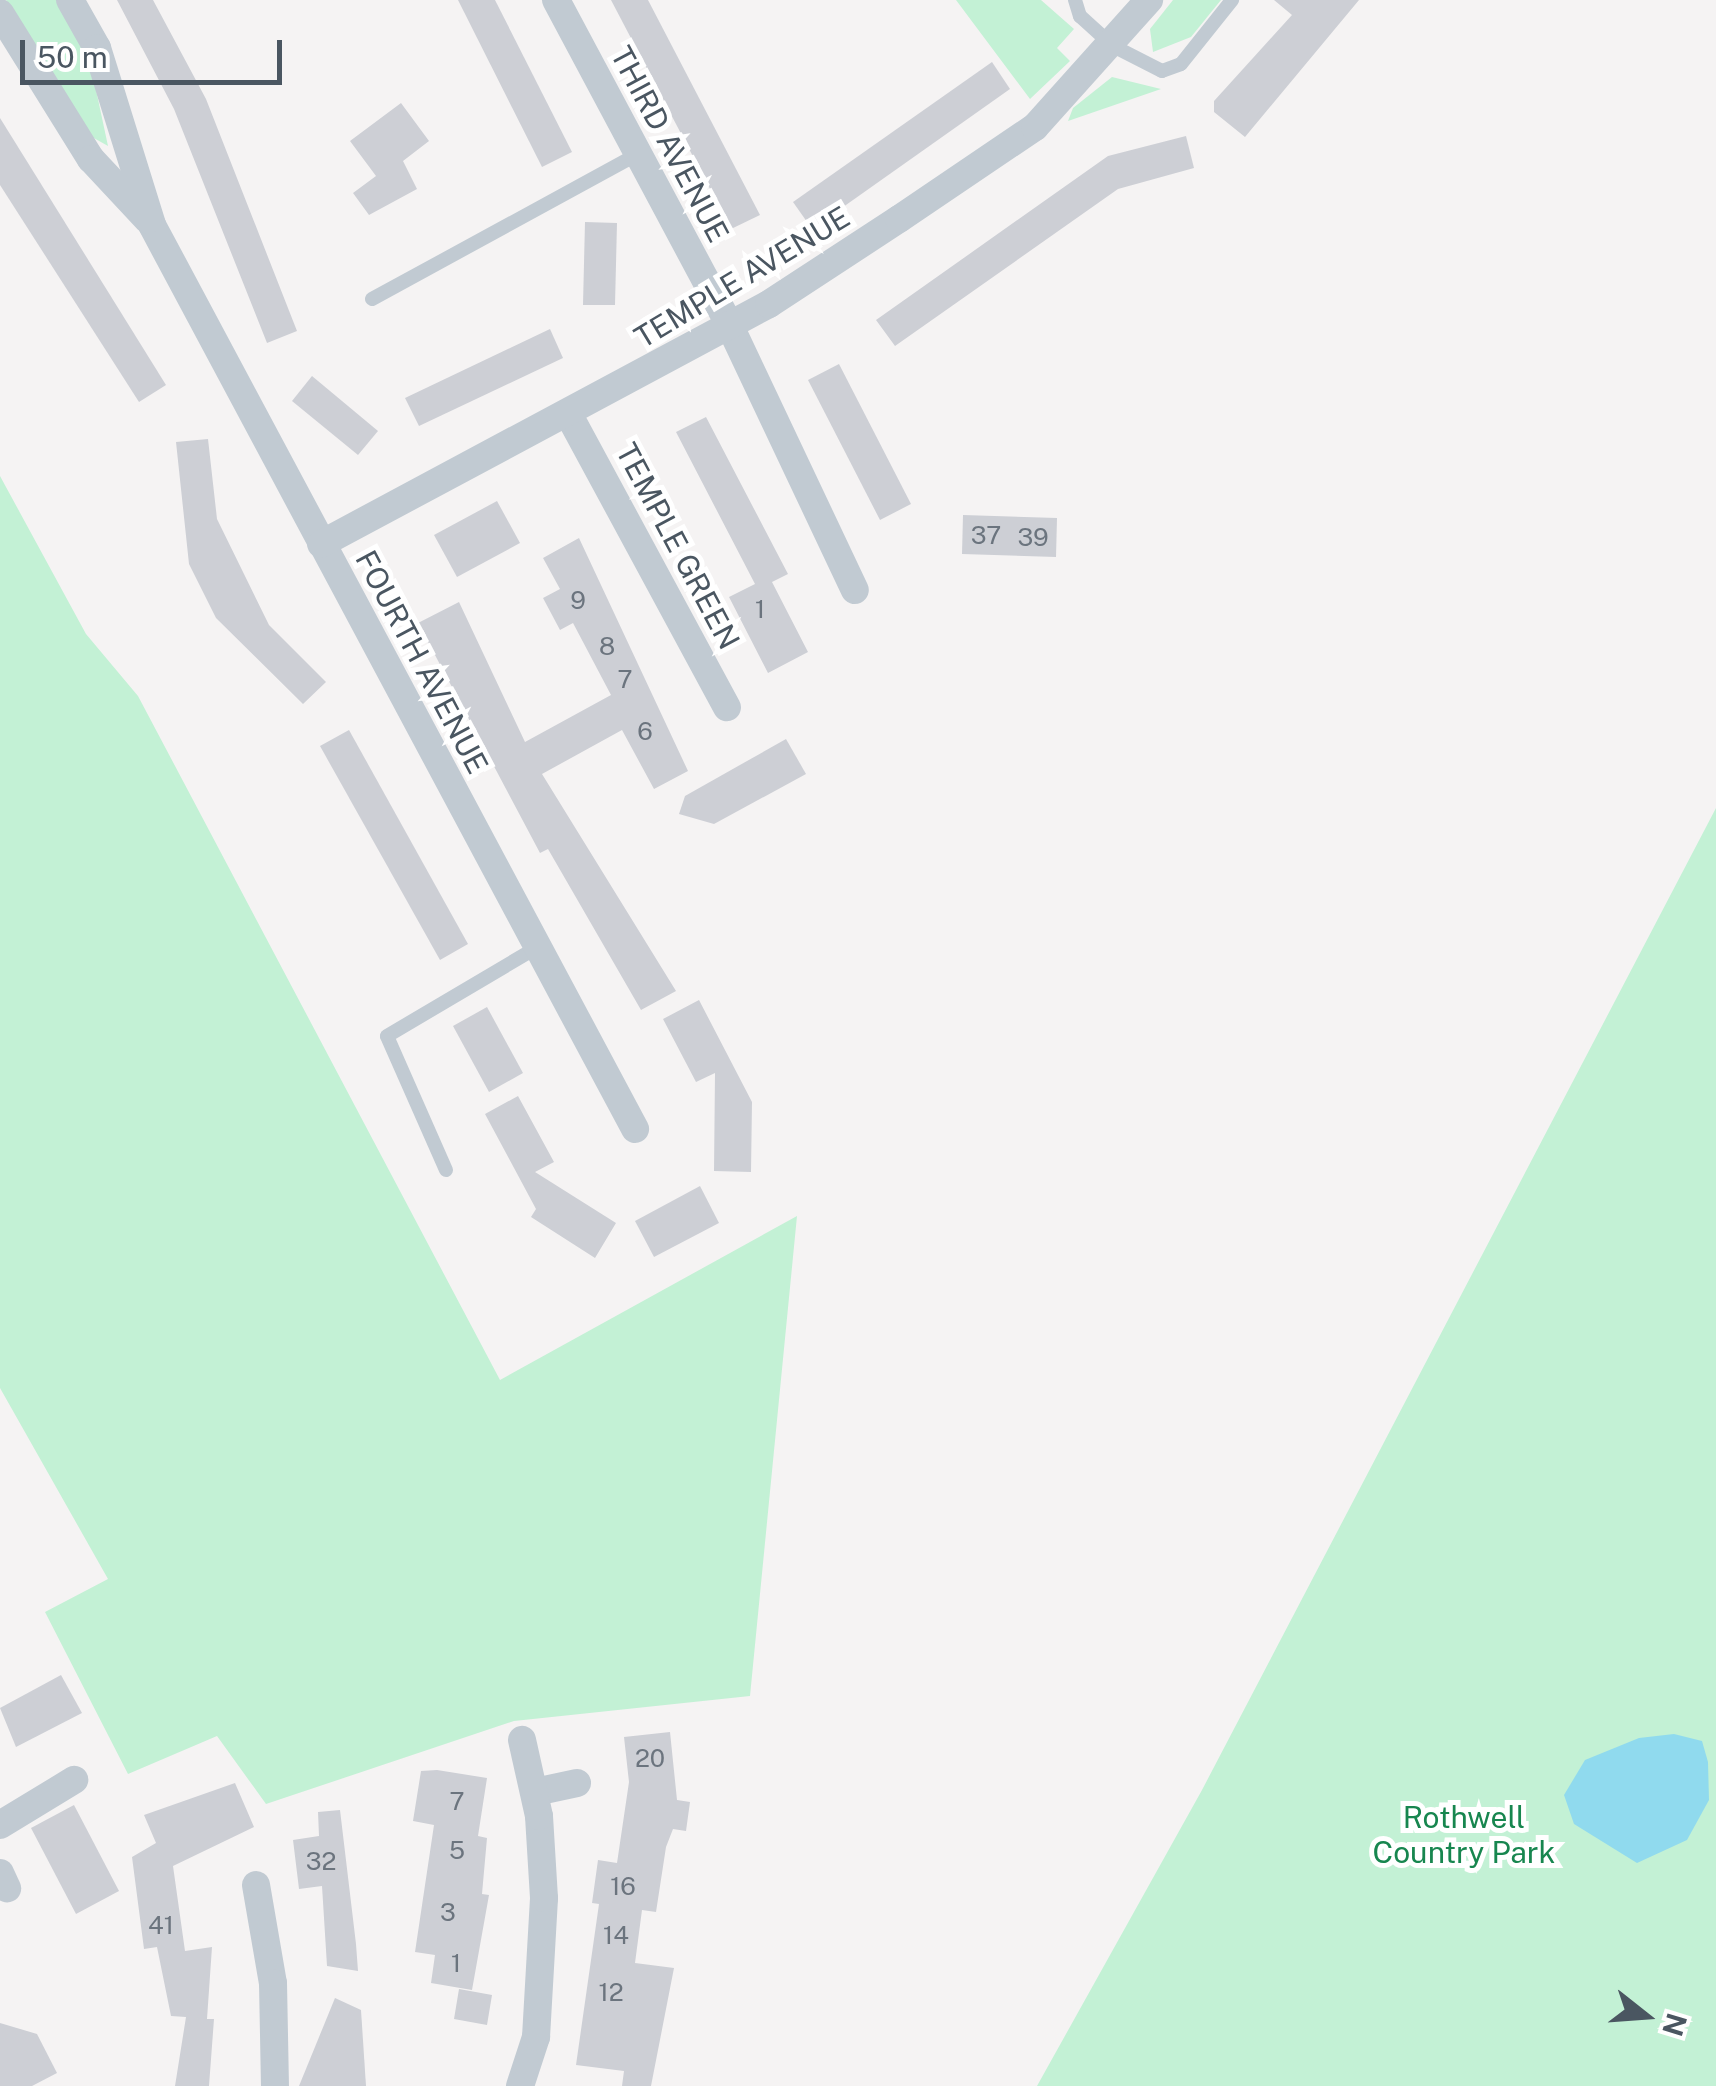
<!DOCTYPE html>
<html>
<head>
<meta charset="utf-8">
<style>
  body { margin:0 }
  #map { position:relative; width:1716px; height:2086px; overflow:hidden; background:#f5f3f3; font-family:"Public Sans",sans-serif }
  div>[style] { position:absolute }
  [style*='--x'] { left:calc(var(--x)*1px); top:calc(var(--y)*1px); width:calc(var(--w)*1px); rotate:calc(var(--a)*1deg) }
  .green>* { inset:0; background:#c3f1d5 }
  .water>* { inset:0; background:#90daee }
  .building>* { inset:0; background:#cdcfd5 }
  .lane>* { height:14px; margin:-7px; padding:0 7px; transform-origin:7px; border-radius:7px; background:#c1cad2 }
  .street>* { height:28px; margin:-14px; padding:0 14px; transform-origin:14px; border-radius:14px; background:#c1cad2 }
  span { translate:-50% -50%; white-space:nowrap; text-align:center; line-height:1.15; -webkit-text-stroke:10px #fff; paint-order:stroke }
  .number-label { font-size:25px; color:#6b747e }
  .number-label span { -webkit-text-stroke-width:0 }
  .street-label { font-size:30px; color:#4a5661 }
  .park-label { font-size:30px; color:#17864f }
  .north { position:absolute; left:1596px; top:1966px; width:100px; height:100px; -webkit-text-stroke:8px #fff; paint-order:stroke; rotate:107deg; font-size:28px; font-weight:700; line-height:40px; text-align:center; color:#4a5661 }
  .north::after { content:''; display:block; margin:auto; width:35px; height:45px; background:#4a5661; clip-path:polygon(50% 0,100% 100%,50% 72%,0 100%) }
  .scale { position:absolute; left:20px; top:40px; width:262px; height:45px; box-sizing:border-box; border:5px solid #4a5661; border-top:0; padding-left:12px; font-size:30px; line-height:35px; white-space:nowrap; color:#4a5661; -webkit-text-stroke:8px #fff; paint-order:stroke }
</style>
</head>
<body>
<div id="map">
  <div class="green">
    <i style="clip-path:polygon(6px 0,56px 0,90px 62px,108px 146px,92px 137px)"></i>
    <i style="clip-path:polygon(956px 0,1041px 0,1074px 29px,1057px 48px,1070px 61px,1030px 99px)"></i>
    <i style="clip-path:polygon(1173px 0,1221px 0,1191px 37px,1153px 52px,1150px 29px)"></i>
    <i style="clip-path:polygon(1112px 77px,1161px 89px,1068px 121px,1073px 108px)"></i>
    <i style="clip-path:polygon(0 476px,86px 634px,138px 696px,500px 1380px,797px 1216px,750px 1696px,514px 1721px,266px 1804px,217px 1736px,128px 1774px,45px 1612px,108px 1579px,0 1388px)"></i>
    <i style="clip-path:polygon(1716px 808px,1716px 2086px,1037px 2086px,1202px 1790px)"></i>
  </div>
  <div class="water">
    <i style="clip-path:polygon(1674px 1734px,1702px 1741px,1708px 1762px,1709px 1800px,1687px 1840px,1637px 1863px,1574px 1824px,1564px 1795px,1585px 1760px,1639px 1738px)"></i>
  </div>
  <div class="building">
    <i style="clip-path:polygon(117px 0,153px 0,206px 99px,297px 331px,267px 343px,174px 109px)"></i>
    <i style="clip-path:polygon(458px 0,495px 0,572px 152px,542px 167px)"></i>
    <i style="clip-path:polygon(611px 0,648px 0,760px 215px,731px 229px)"></i>
    <i style="clip-path:polygon(1274px 0,1359px 0,1245px 137px,1214px 112px,1214px 101px,1292px 15px)"></i>
    <i style="clip-path:polygon(992px 62px,1010px 89px,812px 229px,793px 202px)"></i>
    <i style="clip-path:polygon(401px 103px,429px 141px,403px 161px,417px 189px,369px 215px,353px 193px,376px 176px,350px 141px)"></i>
    <i style="clip-path:polygon(0 118px,166px 385px,139px 402px,0 185px)"></i>
    <i style="clip-path:polygon(1186px 136px,1194px 168px,1118px 189px,895px 346px,876px 320px,1108px 156px)"></i>
    <i style="clip-path:polygon(585px 222px,617px 223px,615px 305px,583px 305px)"></i>
    <i style="clip-path:polygon(550px 329px,563px 358px,419px 426px,405px 398px)"></i>
    <i style="clip-path:polygon(839px 364px,911px 504px,880px 520px,808px 380px)"></i>
    <i style="clip-path:polygon(312px 376px,378px 431px,358px 455px,292px 401px)"></i>
    <i style="clip-path:polygon(706px 417px,788px 574px,772px 582px,808px 652px,768px 673px,729px 597px,755px 584px,676px 432px)"></i>
    <i style="clip-path:polygon(208px 439px,217px 519px,269px 625px,326px 682px,303px 704px,216px 618px,189px 564px,176px 442px)"></i>
    <i style="clip-path:polygon(497px 501px,520px 543px,457px 577px,434px 535px)"></i>
    <i style="clip-path:polygon(963px 515px,1057px 518px,1056px 557px,962px 554px)"></i>
    <i style="clip-path:polygon(579px 538px,688px 771px,654px 789px,622px 730px,542px 774px,676px 991px,641px 1010px,548px 849px,540px 853px,418px 623px,459px 602px,525px 742px,611px 695px,573px 623px,560px 630px,543px 598px,560px 589px,543px 558px)"></i>
    <i style="clip-path:polygon(349px 730px,468px 944px,440px 960px,320px 746px)"></i>
    <i style="clip-path:polygon(786px 739px,806px 774px,714px 824px,679px 814px,685px 796px)"></i>
    <i style="clip-path:polygon(699px 1000px,752px 1102px,751px 1172px,714px 1171px,715px 1073px,696px 1082px,663px 1019px)"></i>
    <i style="clip-path:polygon(487px 1007px,523px 1073px,489px 1092px,453px 1026px)"></i>
    <i style="clip-path:polygon(518px 1096px,554px 1162px,535px 1172px,616px 1223px,595px 1258px,531px 1217px,536px 1209px,485px 1114px)"></i>
    <i style="clip-path:polygon(700px 1186px,719px 1223px,654px 1257px,635px 1221px)"></i>
    <i style="clip-path:polygon(61px 1675px,82px 1713px,16px 1747px,0 1708px)"></i>
    <i style="clip-path:polygon(670px 1732px,677px 1800px,690px 1802px,686px 1831px,673px 1829px,666px 1847px,656px 1912px,642px 1910px,635px 1963px,674px 1968px,651px 2086px,622px 2086px,624px 2071px,576px 2065px,599px 1904px,592px 1903px,598px 1860px,617px 1863px,629px 1782px,624px 1737px)"></i>
    <i style="clip-path:polygon(437px 1770px,487px 1778px,478px 1836px,487px 1838px,482px 1894px,489px 1895px,472px 1990px,431px 1983px,435px 1955px,415px 1952px,434px 1825px,413px 1821px,421px 1771px)"></i>
    <i style="clip-path:polygon(235px 1783px,254px 1827px,173px 1866px,185px 1951px,212px 1947px,207px 2019px,214px 2019px,209px 2086px,175px 2086px,186px 2017px,171px 2016px,157px 1947px,144px 1949px,132px 1857px,156px 1843px,144px 1815px)"></i>
    <i style="clip-path:polygon(74px 1805px,119px 1891px,76px 1914px,31px 1828px)"></i>
    <i style="clip-path:polygon(340px 1810px,356px 1944px,358px 1971px,327px 1966px,322px 1886px,299px 1889px,293px 1840px,319px 1836px,318px 1812px)"></i>
    <i style="clip-path:polygon(459px 1989px,492px 1995px,487px 2025px,454px 2019px)"></i>
    <i style="clip-path:polygon(335px 1998px,361px 2010px,366px 2086px,299px 2086px)"></i>
    <i style="clip-path:polygon(0 2023px,37px 2034px,57px 2073px,32px 2086px,0 2086px)"></i>
  </div>
  <div class="lane">
    <i style="--x:1075;--y:0;--w:17;--a:73"></i>
    <i style="--x:1080;--y:16;--w:45;--a:42.3"></i>
    <i style="--x:1113;--y:46;--w:55;--a:27"></i>
    <i style="--x:1162;--y:71;--w:20;--a:-20"></i>
    <i style="--x:1181;--y:64;--w:82;--a:-51.4"></i>
    <i style="--x:372;--y:299;--w:303;--a:-28.6"></i>
    <i style="--x:446;--y:1170;--w:146;--a:-113.8"></i>
    <i style="--x:387;--y:1036;--w:173;--a:-30.6"></i>
  </div>
  <div class="street">
    <i style="--x:70;--y:0;--w:55;--a:60.6"></i>
    <i style="--x:97;--y:48;--w:185;--a:72.7"></i>
    <i style="--x:152;--y:225;--w:1025;--a:61.88"></i>
    <i style="--x:556;--y:0;--w:370;--a:61.9"></i>
    <i style="--x:730;--y:326;--w:292;--a:64.7"></i>
    <i style="--x:0;--y:13;--w:172;--a:58.1"></i>
    <i style="--x:91;--y:159;--w:83;--a:46.9"></i>
    <i style="--x:570;--y:417;--w:330;--a:61.6"></i>
    <i style="--x:321;--y:544;--w:508;--a:-28.18"></i>
    <i style="--x:769;--y:304;--w:155;--a:-33.2"></i>
    <i style="--x:899;--y:219;--w:164;--a:-34.1"></i>
    <i style="--x:1035;--y:127;--w:171;--a:-48.1"></i>
    <i style="--x:535;--y:1792;--w:43;--a:-12.1"></i>
    <i style="--x:0;--y:1825;--w:87;--a:-31.3"></i>
    <i style="--x:0;--y:1873;--w:17;--a:65"></i>
    <i style="--x:256;--y:1885;--w:99;--a:80.2"></i>
    <i style="--x:273;--y:1983;--w:103;--a:88.9"></i>
    <i style="--x:520;--y:2086;--w:52;--a:-71.9"></i>
    <i style="--x:536;--y:2037;--w:139;--a:-86.7"></i>
    <i style="--x:544;--y:1898;--w:82;--a:-93.5"></i>
    <i style="--x:539;--y:1816;--w:78;--a:-102.6"></i>
  </div>
  <div class="number-label">
    <span style="left:986px;top:535px">37</span>
    <span style="left:1033px;top:537px">39</span>
    <span style="left:578px;top:600px">9</span>
    <span style="left:760px;top:609px">1</span>
    <span style="left:607px;top:646px">8</span>
    <span style="left:625px;top:679px">7</span>
    <span style="left:645px;top:731px">6</span>
    <span style="left:650px;top:1758px">20</span>
    <span style="left:457px;top:1801px">7</span>
    <span style="left:457px;top:1850px">5</span>
    <span style="left:321px;top:1861px">32</span>
    <span style="left:623px;top:1886px">16</span>
    <span style="left:448px;top:1912px">3</span>
    <span style="left:161px;top:1925px">41</span>
    <span style="left:616px;top:1935px">14</span>
    <span style="left:456px;top:1963px">1</span>
    <span style="left:611px;top:1992px">12</span>
  </div>
  <div class="street-label">
    <span style="left:670px;top:144px;rotate:62deg">THIRD AVENUE</span>
    <span style="left:742px;top:277px;rotate:-31deg">TEMPLE AVENUE</span>
    <span style="left:678px;top:546px;rotate:62deg">TEMPLE GREEN</span>
    <span style="left:422px;top:662px;rotate:62deg">FOURTH AVENUE</span>
  </div>
  <div class="park-label">
    <span style="left:1464px;top:1834px">Rothwell<br>Country Park</span>
  </div>
  <div class="north">N</div>
  <div class="scale">50 m</div>
</div>
</body>
</html>
